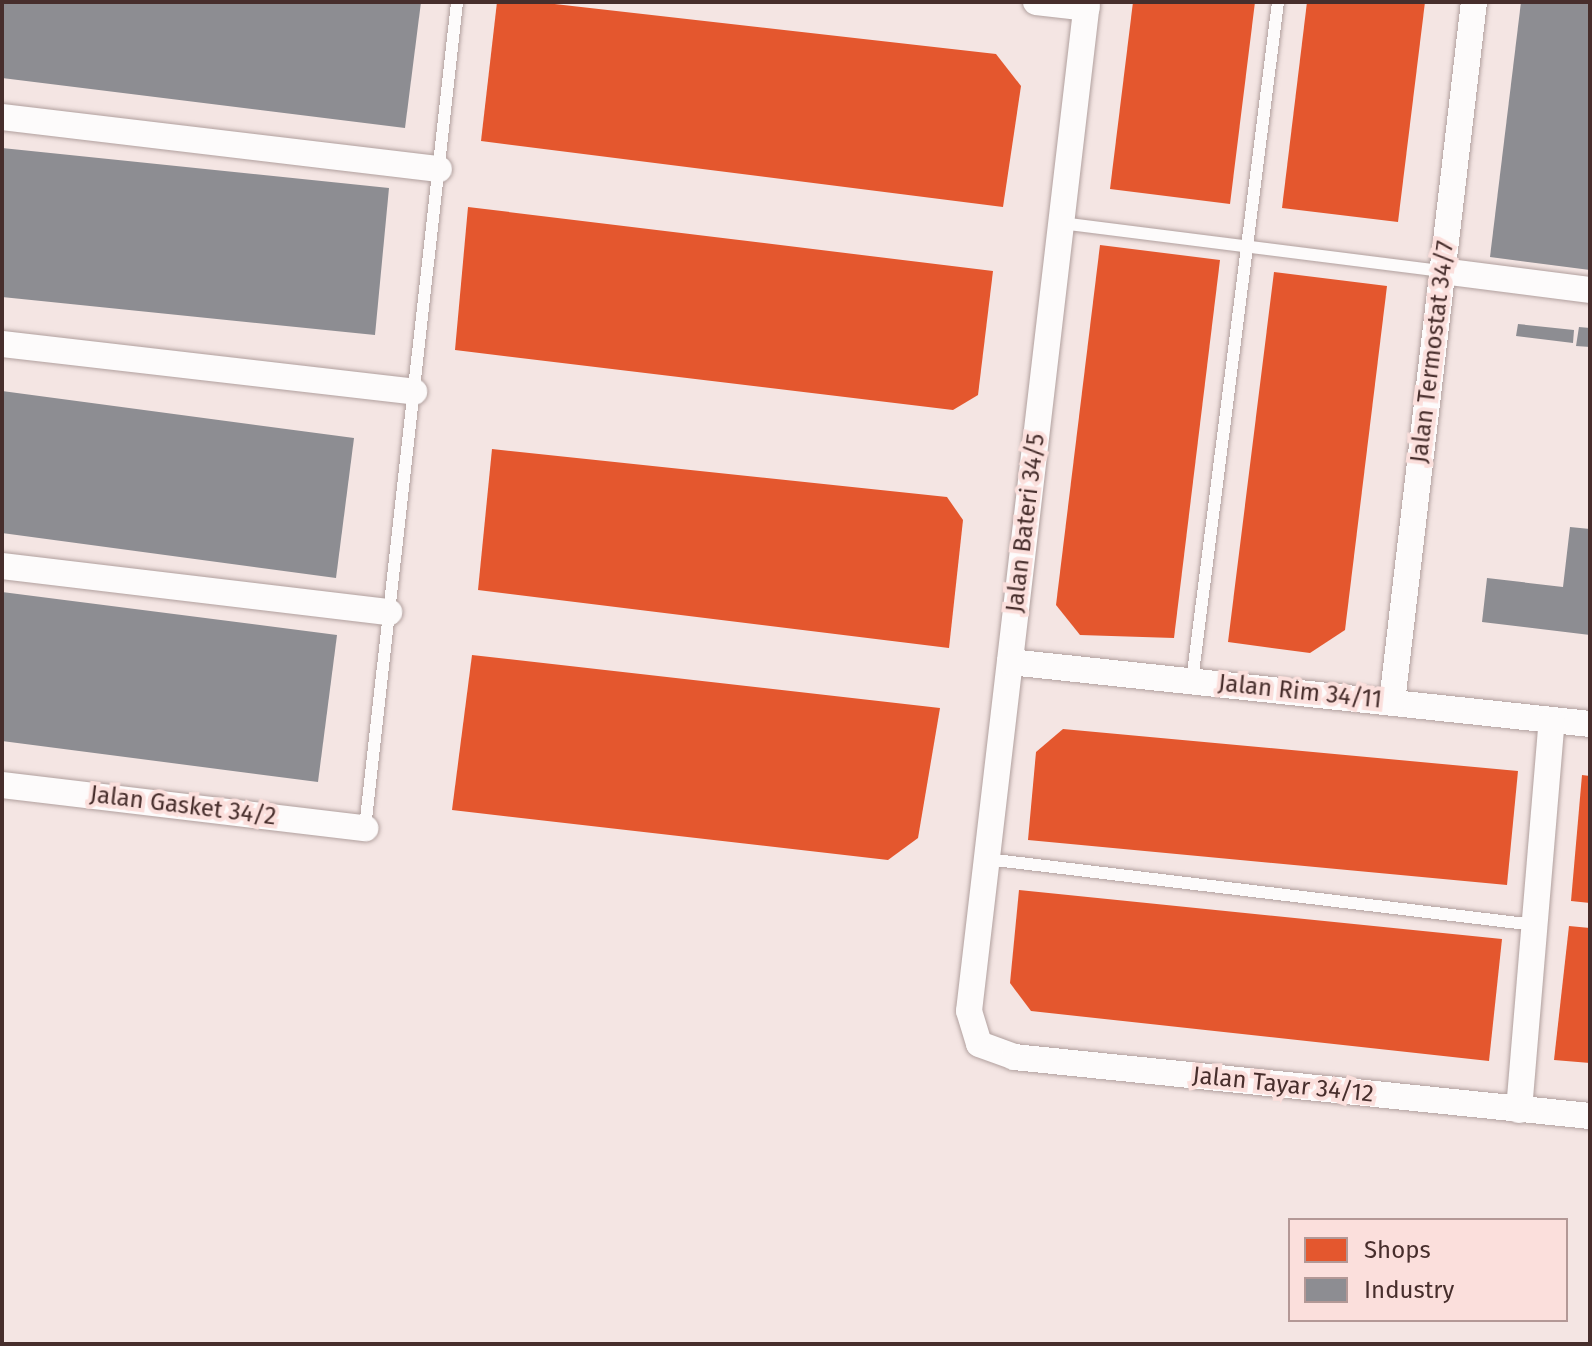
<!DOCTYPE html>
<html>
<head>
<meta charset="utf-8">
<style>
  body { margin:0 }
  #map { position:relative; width:1592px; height:1346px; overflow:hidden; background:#f4e5e3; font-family:"Fira Sans",sans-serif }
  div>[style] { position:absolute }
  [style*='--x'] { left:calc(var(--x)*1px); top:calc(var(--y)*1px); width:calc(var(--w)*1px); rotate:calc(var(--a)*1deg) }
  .shops>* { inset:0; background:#e4572e }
  .industry>* { inset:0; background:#8d8d92 }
  .roads { filter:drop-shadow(0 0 2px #b1a09e) drop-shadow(0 0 2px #b1a09e) }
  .lane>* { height:12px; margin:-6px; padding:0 6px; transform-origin:6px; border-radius:6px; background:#fdfbfb }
  .street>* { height:26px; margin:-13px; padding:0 13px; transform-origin:13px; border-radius:13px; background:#fdfbfb }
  span { translate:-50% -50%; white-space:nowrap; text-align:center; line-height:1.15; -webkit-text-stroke:8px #fbdfdc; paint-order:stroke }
  .street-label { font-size:24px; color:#472e2c }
  .frame { position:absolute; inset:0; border:4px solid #472e2c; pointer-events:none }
  .legend { position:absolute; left:1288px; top:1218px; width:280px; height:104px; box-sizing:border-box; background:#fbdfdc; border:2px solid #b39896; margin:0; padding:10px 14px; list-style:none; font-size:24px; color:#472e2c }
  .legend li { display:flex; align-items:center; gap:16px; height:40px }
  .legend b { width:40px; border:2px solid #b39896 }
</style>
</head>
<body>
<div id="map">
  <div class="shops">
    <i style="clip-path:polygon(497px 2px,537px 2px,996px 54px,1021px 86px,1003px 207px,481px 141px)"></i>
    <i style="clip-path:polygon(1133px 2px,1255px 2px,1230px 204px,1110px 189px)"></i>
    <i style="clip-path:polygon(1307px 2px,1425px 2px,1398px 222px,1282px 208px)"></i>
    <i style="clip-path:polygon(468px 207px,993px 271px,978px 395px,953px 410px,455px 350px)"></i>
    <i style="clip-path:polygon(1100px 245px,1220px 260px,1174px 638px,1080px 635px,1056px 605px)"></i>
    <i style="clip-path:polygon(1274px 272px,1387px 286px,1345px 630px,1310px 653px,1228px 642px)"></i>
    <i style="clip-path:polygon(492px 449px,947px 497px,963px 520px,949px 648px,478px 590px)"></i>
    <i style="clip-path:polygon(472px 655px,940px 708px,918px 838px,888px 860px,452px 810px)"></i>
    <i style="clip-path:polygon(1063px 729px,1518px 771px,1507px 885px,1028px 840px,1036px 752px)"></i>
    <i style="clip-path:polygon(1582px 775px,1590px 776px,1590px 903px,1571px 901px)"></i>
    <i style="clip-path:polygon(1019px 890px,1502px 939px,1489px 1061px,1031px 1011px,1010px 983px)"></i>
    <i style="clip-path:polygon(1569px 926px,1590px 928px,1590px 1063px,1554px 1060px)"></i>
  </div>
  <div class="industry">
    <i style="clip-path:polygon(2px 2px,421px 2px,405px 128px,2px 78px)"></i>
    <i style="clip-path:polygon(1521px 2px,1590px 2px,1590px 270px,1490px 257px)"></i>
    <i style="clip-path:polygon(2px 148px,389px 188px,375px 335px,2px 297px)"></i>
    <i style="clip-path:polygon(1518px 324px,1574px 330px,1573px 343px,1516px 336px)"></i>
    <i style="clip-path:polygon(1579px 327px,1590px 328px,1590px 347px,1576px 346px)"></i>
    <i style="clip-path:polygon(2px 391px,354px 438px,336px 578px,2px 533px)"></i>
    <i style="clip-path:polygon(1570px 527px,1590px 529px,1590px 635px,1482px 622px,1487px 578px,1563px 587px)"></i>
    <i style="clip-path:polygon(2px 592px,337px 635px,318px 782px,2px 741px)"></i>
  </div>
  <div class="roads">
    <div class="lane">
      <i style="--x:1061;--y:223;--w:384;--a:7.2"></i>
      <i style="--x:1192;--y:681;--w:684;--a:-82.78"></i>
      <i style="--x:365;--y:828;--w:831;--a:-83.64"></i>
      <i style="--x:987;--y:859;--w:552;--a:6.87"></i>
    </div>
    <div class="street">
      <i style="--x:1036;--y:2;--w:51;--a:6.7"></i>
      <i style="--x:1087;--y:2;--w:1016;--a:96.67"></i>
      <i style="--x:969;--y:1011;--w:34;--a:73"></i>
      <i style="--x:979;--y:1044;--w:37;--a:20"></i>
      <i style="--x:1014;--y:1057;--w:579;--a:5.85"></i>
      <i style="--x:2;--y:117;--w:440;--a:6.8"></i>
      <i style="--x:1442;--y:271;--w:149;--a:7.3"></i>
      <i style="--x:2;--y:344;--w:415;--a:6.6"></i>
      <i style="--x:2;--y:566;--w:390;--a:6.8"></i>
      <i style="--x:1010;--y:662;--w:583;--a:6.1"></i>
      <i style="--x:1392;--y:702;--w:705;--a:-83.32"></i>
      <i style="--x:2;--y:785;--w:366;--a:6.8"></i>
      <i style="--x:1519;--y:1110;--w:391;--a:-85.2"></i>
    </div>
  </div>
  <div class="street-label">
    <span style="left:1433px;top:352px;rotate:-83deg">Jalan Termostat 34/7</span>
    <span style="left:1026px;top:523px;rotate:-83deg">Jalan Bateri 34/5</span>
    <span style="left:1300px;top:692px;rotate:6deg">Jalan Rim 34/11</span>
    <span style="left:183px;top:806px;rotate:7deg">Jalan Gasket 34/2</span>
    <span style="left:1283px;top:1085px;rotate:6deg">Jalan Tayar 34/12</span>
  </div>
  <div class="frame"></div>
  <ul class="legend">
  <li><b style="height:22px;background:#e4572e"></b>Shops</li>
  <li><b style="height:22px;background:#8d8d92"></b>Industry</li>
  </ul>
</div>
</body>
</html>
